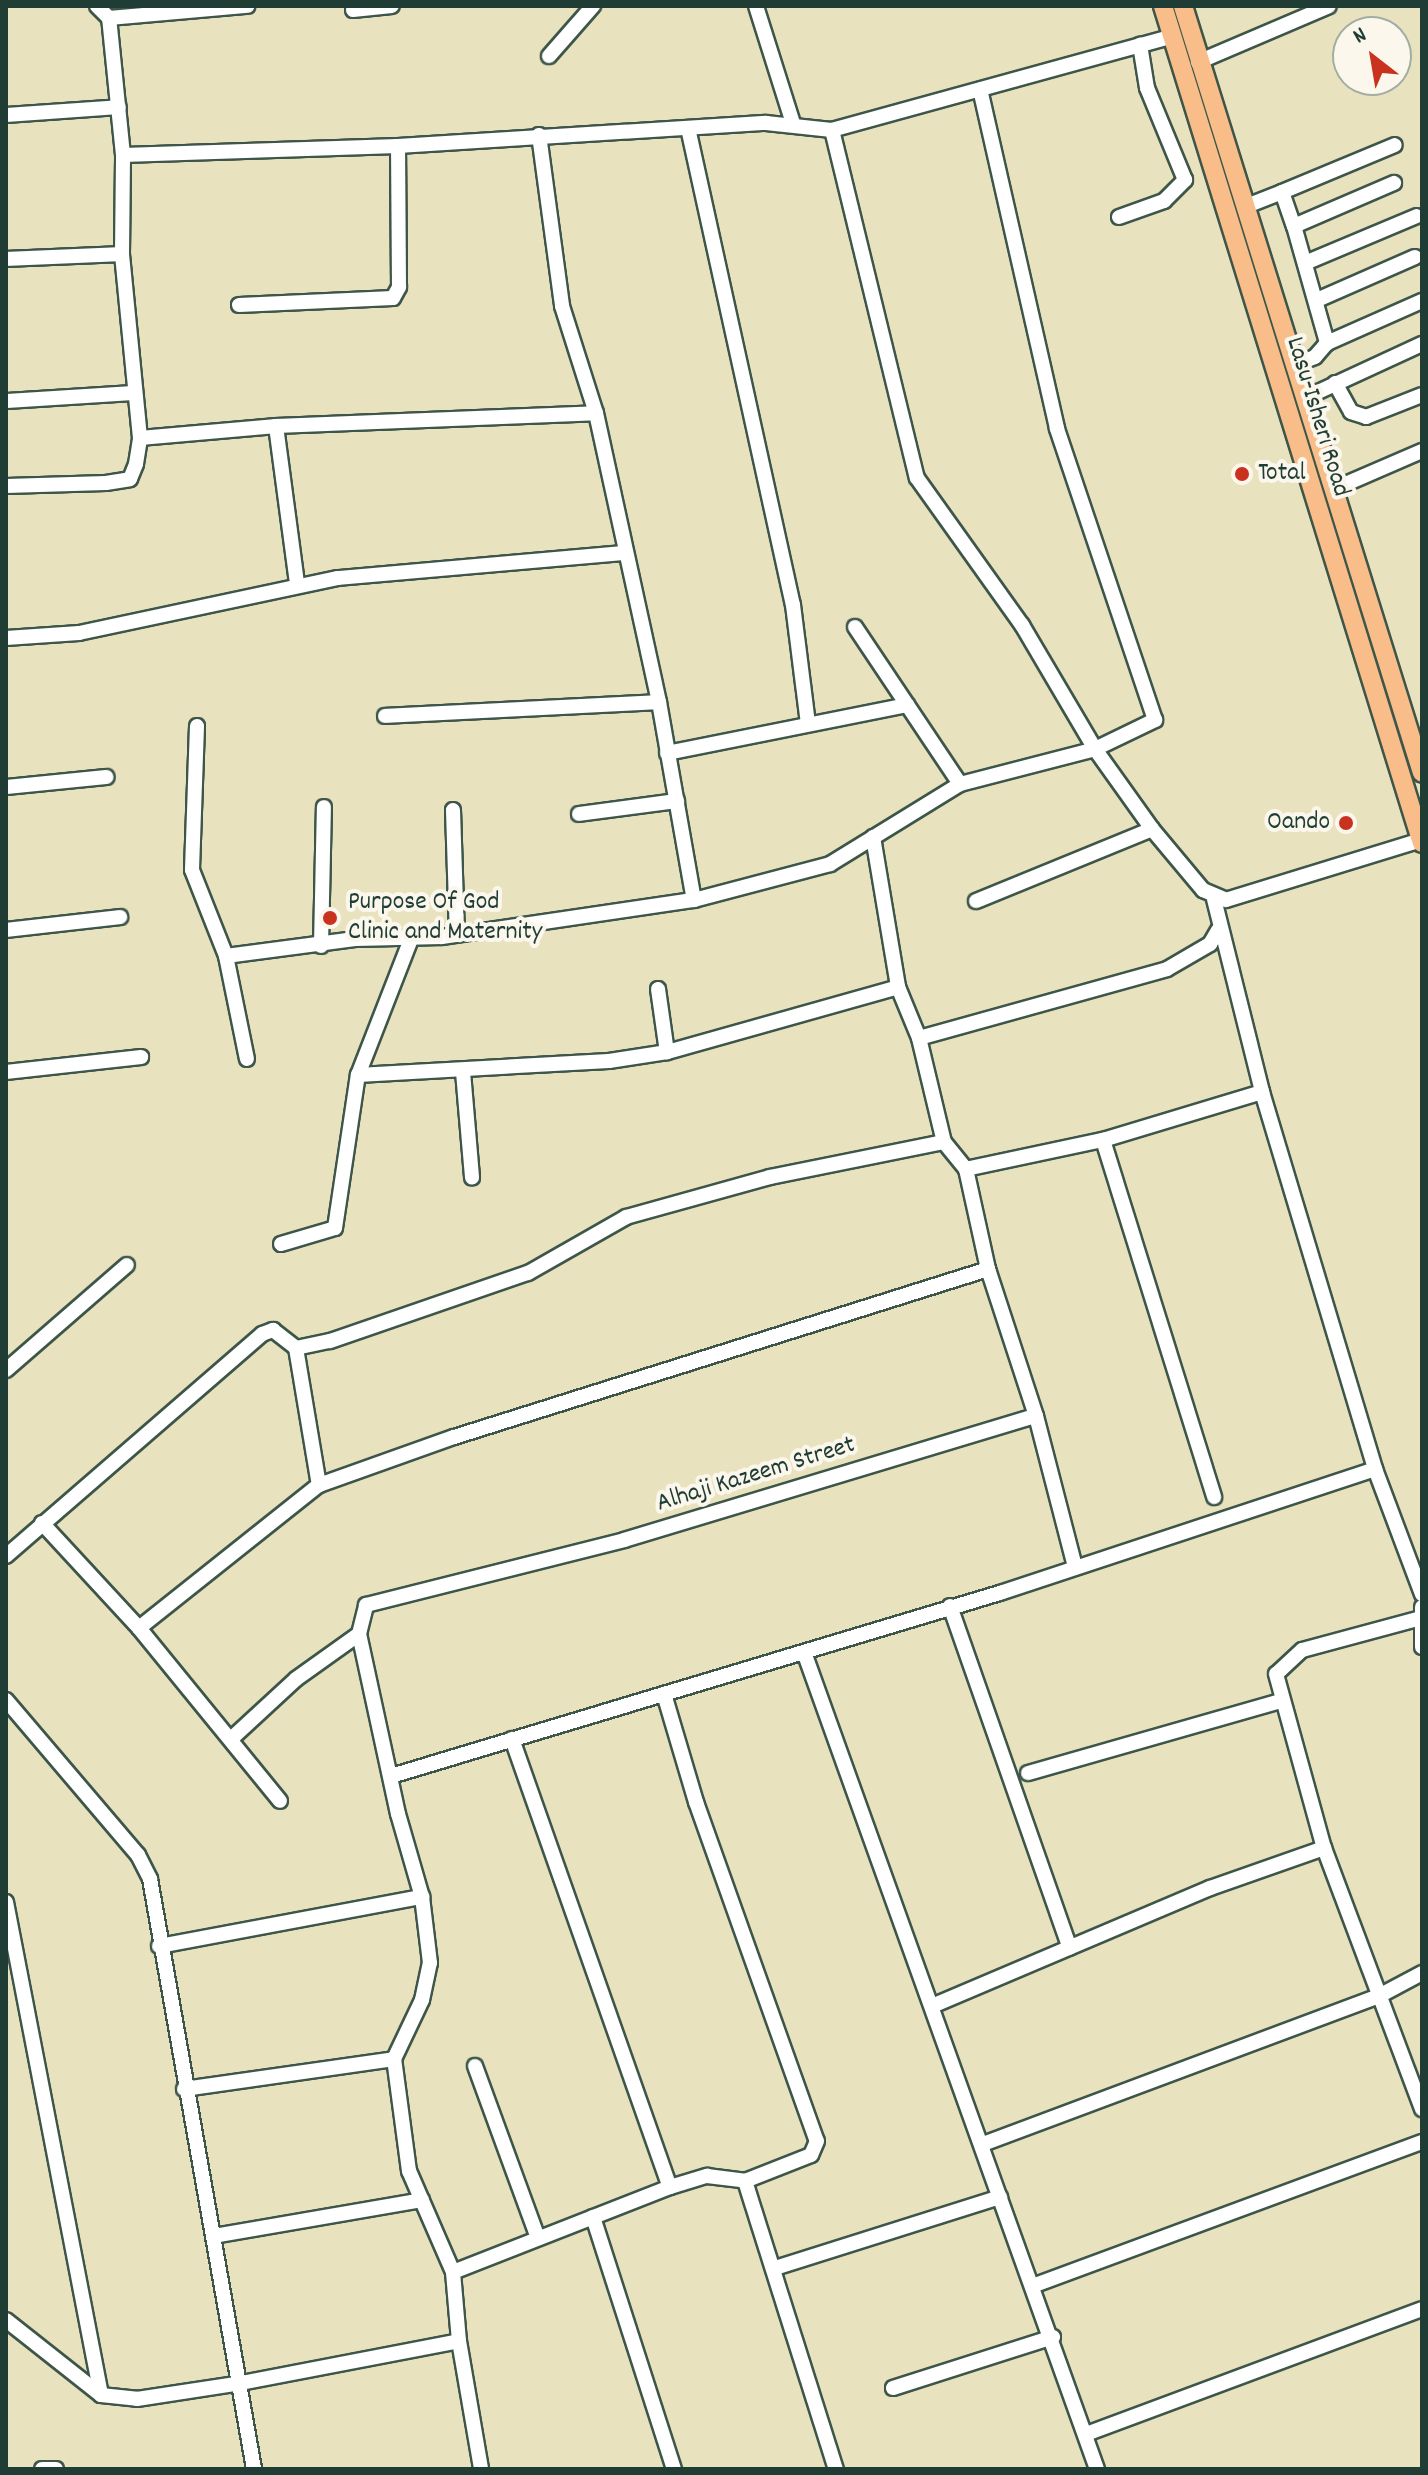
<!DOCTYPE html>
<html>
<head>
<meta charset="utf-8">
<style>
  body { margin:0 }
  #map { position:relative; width:1428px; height:2475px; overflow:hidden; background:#e9e2bf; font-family:Dekko,sans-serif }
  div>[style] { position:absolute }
  .roads { filter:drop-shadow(2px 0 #3d5649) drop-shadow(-2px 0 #3d5649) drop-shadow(0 2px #3d5649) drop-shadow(0 -2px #3d5649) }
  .minor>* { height:14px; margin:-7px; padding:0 7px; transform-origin:7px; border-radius:7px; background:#fff }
  .major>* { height:18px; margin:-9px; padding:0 9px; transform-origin:9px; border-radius:9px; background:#f8bd89 }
  .dots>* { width:22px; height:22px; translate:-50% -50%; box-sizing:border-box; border:4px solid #fbf7ec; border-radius:50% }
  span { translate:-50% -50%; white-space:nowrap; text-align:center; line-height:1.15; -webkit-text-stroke:8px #fbf7ec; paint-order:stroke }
  .street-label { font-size:26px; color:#1f3d34 }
  .poi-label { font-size:26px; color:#1f3d34 }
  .left { translate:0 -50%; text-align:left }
  .right { translate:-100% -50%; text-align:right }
  .frame { position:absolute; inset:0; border:8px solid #1f3d34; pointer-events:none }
  .north { position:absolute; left:1332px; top:16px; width:80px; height:80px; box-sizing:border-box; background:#fbf7ec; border:2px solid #a3ada2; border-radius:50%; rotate:329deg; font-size:22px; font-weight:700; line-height:32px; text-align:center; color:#1f3d34 }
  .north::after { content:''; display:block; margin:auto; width:28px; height:36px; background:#c8321e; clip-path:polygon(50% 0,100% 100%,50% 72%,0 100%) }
</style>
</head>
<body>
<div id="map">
  <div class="roads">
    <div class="minor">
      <i style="left:756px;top:6px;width:123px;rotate:72.5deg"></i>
      <i style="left:353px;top:10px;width:39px;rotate:-6deg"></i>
      <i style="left:109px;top:18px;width:139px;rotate:-5deg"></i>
      <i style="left:549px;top:56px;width:67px;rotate:-48.7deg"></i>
      <i style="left:1198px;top:62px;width:142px;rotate:-23.1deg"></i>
      <i style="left:6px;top:115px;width:113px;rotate:-4deg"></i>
      <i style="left:688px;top:128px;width:488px;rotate:77.6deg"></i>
      <i style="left:793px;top:605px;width:120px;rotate:82.8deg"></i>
      <i style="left:832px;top:130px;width:358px;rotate:76.3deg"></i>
      <i style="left:917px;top:478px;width:181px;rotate:54.5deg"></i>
      <i style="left:1022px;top:625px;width:144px;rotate:59.5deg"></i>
      <i style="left:1095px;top:749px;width:98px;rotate:54.5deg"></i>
      <i style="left:1152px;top:829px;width:80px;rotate:50.1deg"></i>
      <i style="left:1203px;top:890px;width:25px;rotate:23deg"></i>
      <i style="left:1226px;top:900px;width:204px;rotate:-17.1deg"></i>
      <i style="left:539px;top:135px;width:173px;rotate:82.3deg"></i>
      <i style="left:562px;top:306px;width:112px;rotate:72.4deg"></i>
      <i style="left:596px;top:413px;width:296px;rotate:77.7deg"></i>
      <i style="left:659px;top:702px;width:201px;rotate:80deg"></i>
      <i style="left:123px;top:155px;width:275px;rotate:-1.9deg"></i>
      <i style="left:398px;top:146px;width:369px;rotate:-3.6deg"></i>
      <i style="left:766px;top:123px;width:66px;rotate:6.1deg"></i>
      <i style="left:832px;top:130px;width:351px;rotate:-15.4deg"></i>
      <i style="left:1282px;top:192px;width:122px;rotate:-22.6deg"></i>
      <i style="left:1244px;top:207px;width:41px;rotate:-21.5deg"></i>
      <i style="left:1282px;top:192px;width:36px;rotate:71deg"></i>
      <i style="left:1294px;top:226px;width:122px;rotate:74.2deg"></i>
      <i style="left:1327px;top:343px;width:18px;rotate:131deg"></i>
      <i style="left:1315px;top:357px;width:22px;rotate:159deg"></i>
      <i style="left:1119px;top:217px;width:48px;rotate:-19.6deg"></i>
      <i style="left:1164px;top:201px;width:30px;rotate:-45deg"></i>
      <i style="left:1185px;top:180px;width:100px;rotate:-112.4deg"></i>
      <i style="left:1147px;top:88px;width:44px;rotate:-99.2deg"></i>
      <i style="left:1294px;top:226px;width:109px;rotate:-23.3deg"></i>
      <i style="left:6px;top:259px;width:116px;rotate:-2.5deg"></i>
      <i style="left:1305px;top:263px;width:121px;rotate:-22.8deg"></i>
      <i style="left:1317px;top:300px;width:107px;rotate:-23.7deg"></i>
      <i style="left:239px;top:305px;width:154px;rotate:-2.6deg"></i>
      <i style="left:393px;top:298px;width:13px;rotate:-61deg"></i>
      <i style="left:399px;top:287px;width:141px;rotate:-90.4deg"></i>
      <i style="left:1327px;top:343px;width:104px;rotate:-23.9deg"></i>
      <i style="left:1335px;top:383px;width:33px;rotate:61deg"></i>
      <i style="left:1351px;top:412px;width:16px;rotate:18deg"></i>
      <i style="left:1366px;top:417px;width:60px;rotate:-21.4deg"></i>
      <i style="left:1305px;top:398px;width:129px;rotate:-24.8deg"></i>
      <i style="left:6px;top:401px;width:128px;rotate:-3.6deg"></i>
      <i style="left:276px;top:426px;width:159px;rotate:82.4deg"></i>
      <i style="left:140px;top:438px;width:137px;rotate:-5deg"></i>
      <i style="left:276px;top:426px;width:320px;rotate:-2.3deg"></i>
      <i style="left:6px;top:486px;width:100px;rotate:-1.7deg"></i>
      <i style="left:106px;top:483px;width:24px;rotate:-9deg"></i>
      <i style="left:130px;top:479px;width:16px;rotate:-68deg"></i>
      <i style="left:136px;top:464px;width:26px;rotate:-81deg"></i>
      <i style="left:140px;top:438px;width:185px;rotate:-95.6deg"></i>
      <i style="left:122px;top:254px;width:99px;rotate:-89.4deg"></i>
      <i style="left:123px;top:155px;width:138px;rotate:-95.8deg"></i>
      <i style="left:109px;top:18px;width:17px;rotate:-135deg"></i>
      <i style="left:1334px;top:489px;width:96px;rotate:-23.4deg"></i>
      <i style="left:855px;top:627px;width:189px;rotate:56.2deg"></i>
      <i style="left:6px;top:638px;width:73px;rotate:-3.9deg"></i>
      <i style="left:79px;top:633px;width:265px;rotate:-12deg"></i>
      <i style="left:338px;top:578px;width:288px;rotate:-5deg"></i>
      <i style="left:385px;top:716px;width:274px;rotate:-2.9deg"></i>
      <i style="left:197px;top:726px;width:144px;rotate:92deg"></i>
      <i style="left:192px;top:870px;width:92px;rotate:68.4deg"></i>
      <i style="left:226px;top:956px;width:105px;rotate:78.5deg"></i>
      <i style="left:667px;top:753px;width:245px;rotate:-11.3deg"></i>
      <i style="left:6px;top:787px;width:101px;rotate:-5.7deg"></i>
      <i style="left:453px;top:810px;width:125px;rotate:88.2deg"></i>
      <i style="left:579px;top:814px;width:99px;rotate:-7.6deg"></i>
      <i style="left:873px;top:837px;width:152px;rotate:80.5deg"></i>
      <i style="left:898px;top:987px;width:55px;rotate:67.6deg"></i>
      <i style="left:919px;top:1038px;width:107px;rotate:76.5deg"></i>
      <i style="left:944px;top:1142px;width:35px;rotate:51deg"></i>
      <i style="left:966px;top:1169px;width:102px;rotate:77.6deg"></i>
      <i style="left:988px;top:1269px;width:155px;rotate:71.9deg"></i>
      <i style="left:1214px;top:899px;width:199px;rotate:76deg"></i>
      <i style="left:1262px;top:1092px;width:394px;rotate:73.3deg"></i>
      <i style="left:1375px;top:1469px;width:134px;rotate:69.4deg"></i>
      <i style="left:976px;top:901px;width:190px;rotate:-22.2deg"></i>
      <i style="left:6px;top:930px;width:115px;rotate:-6.5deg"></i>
      <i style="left:321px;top:946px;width:139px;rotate:-88.8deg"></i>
      <i style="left:226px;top:956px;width:130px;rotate:-7.5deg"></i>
      <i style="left:355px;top:939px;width:87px;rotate:-1.3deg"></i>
      <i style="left:442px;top:937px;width:255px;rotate:-8.4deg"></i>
      <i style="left:694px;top:900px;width:141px;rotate:-14.8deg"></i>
      <i style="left:830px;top:864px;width:153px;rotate:-31.6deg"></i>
      <i style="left:960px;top:784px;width:139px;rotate:-14.5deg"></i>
      <i style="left:1095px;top:749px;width:67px;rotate:-25.8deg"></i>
      <i style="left:1155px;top:720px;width:308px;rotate:-108.6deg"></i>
      <i style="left:1057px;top:428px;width:347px;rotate:-102.8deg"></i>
      <i style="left:658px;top:989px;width:64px;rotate:81.9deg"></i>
      <i style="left:919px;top:1038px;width:257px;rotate:-15.5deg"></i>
      <i style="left:1167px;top:969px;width:50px;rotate:-30.2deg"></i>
      <i style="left:1210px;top:944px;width:16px;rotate:-60deg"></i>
      <i style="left:6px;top:1072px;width:136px;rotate:-6.3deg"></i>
      <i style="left:463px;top:1072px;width:106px;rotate:85.1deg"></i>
      <i style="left:358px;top:1075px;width:251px;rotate:-3.2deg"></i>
      <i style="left:609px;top:1061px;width:59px;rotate:-8.8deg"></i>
      <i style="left:667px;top:1052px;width:240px;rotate:-15.7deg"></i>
      <i style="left:1103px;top:1140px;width:374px;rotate:72.7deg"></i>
      <i style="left:966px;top:1169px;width:140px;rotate:-12deg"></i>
      <i style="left:1103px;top:1140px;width:166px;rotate:-16.8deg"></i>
      <i style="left:281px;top:1244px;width:56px;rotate:-16.5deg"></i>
      <i style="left:335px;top:1228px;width:155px;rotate:-81.5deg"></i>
      <i style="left:358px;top:1075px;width:146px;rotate:-68.7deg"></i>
      <i style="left:296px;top:1348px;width:139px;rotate:80.5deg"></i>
      <i style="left:6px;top:1370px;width:160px;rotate:-41deg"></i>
      <i style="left:42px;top:1523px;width:143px;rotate:47.3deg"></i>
      <i style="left:139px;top:1628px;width:223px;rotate:50.8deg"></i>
      <i style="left:6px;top:1556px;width:339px;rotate:-40.9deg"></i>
      <i style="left:262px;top:1334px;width:12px;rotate:-20deg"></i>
      <i style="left:273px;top:1330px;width:29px;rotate:38deg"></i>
      <i style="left:296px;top:1348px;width:35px;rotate:-12deg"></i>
      <i style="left:330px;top:1341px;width:209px;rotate:-19deg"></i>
      <i style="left:528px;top:1273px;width:113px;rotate:-29.7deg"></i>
      <i style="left:626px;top:1217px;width:149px;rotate:-15.5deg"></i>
      <i style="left:770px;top:1177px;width:177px;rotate:-11.4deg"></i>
      <i style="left:950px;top:1606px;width:362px;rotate:70.7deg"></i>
      <i style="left:1422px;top:1607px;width:40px;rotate:90deg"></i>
      <i style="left:1421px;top:1618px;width:123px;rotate:164.9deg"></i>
      <i style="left:1302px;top:1650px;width:35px;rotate:137deg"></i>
      <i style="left:1276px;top:1674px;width:180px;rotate:74.6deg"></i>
      <i style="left:1324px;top:1848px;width:279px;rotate:69.4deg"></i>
      <i style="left:139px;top:1628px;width:230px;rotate:-38.5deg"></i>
      <i style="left:319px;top:1485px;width:143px;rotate:-19.6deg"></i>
      <i style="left:454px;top:1437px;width:560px;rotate:-17.46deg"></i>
      <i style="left:804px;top:1652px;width:868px;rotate:70.27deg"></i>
      <i style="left:664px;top:1694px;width:113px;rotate:73.5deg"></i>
      <i style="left:696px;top:1802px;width:360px;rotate:70.4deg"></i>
      <i style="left:817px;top:2141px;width:15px;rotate:113deg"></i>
      <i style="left:811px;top:2155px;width:71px;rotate:158.5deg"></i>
      <i style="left:745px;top:2181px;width:302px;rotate:72.5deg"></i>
      <i style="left:6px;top:1700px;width:204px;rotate:49.6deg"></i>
      <i style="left:138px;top:1855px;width:27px;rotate:63deg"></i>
      <i style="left:150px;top:1879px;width:599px;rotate:80deg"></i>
      <i style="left:231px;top:1739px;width:88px;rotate:-42.7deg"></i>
      <i style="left:296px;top:1679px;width:77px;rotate:-35.5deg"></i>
      <i style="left:512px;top:1739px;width:475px;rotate:70.6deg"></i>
      <i style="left:1028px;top:1773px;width:262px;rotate:-15.9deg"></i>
      <i style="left:391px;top:1776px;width:636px;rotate:-16.73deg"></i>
      <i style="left:1000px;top:1593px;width:395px;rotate:-18.3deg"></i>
      <i style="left:6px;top:1902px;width:502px;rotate:79.09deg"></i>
      <i style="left:159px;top:1946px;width:268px;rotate:-10.6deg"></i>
      <i style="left:932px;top:2006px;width:302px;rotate:-23deg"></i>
      <i style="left:1210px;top:1888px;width:121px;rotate:-19.3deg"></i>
      <i style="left:475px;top:2066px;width:180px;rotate:69.9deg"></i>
      <i style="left:184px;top:2089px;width:212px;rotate:-8.1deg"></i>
      <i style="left:983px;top:2144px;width:423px;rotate:-20.5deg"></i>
      <i style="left:1379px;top:1996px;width:49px;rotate:-28.1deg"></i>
      <i style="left:593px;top:2217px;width:265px;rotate:72.2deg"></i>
      <i style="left:214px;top:2236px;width:211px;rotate:-9.8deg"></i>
      <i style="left:775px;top:2268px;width:236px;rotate:-17.5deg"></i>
      <i style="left:453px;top:2272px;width:110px;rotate:-113.5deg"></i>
      <i style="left:409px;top:2171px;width:113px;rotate:-97.6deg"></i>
      <i style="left:394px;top:2059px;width:65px;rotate:-64.6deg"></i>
      <i style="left:422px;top:2000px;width:38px;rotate:-78deg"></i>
      <i style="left:430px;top:1963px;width:66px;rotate:-96.9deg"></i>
      <i style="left:422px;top:1897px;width:86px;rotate:-106.1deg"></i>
      <i style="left:398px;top:1814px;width:184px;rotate:-102.2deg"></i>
      <i style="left:359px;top:1634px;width:30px;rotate:-76deg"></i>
      <i style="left:366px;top:1605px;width:266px;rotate:-14.1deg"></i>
      <i style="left:624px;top:1540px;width:430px;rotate:-16.8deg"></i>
      <i style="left:1036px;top:1416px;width:156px;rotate:75.5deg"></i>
      <i style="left:1035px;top:2285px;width:413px;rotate:-20.3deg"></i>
      <i style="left:6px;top:2320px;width:121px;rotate:38.3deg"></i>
      <i style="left:101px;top:2395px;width:36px;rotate:6deg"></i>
      <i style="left:137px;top:2399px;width:105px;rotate:-8.7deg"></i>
      <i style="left:241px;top:2383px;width:222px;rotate:-10.9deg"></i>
      <i style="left:459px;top:2341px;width:69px;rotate:-95deg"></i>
      <i style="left:453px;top:2272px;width:233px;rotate:-21.4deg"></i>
      <i style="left:670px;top:2187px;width:39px;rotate:-17deg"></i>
      <i style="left:707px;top:2176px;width:38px;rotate:7deg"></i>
      <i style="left:459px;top:2341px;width:130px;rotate:80.2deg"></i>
      <i style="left:893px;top:2388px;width:168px;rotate:-17.7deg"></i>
      <i style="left:1086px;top:2434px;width:358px;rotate:-20.4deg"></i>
      <i style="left:42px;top:2469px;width:14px"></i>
    </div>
    <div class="major">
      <i style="left:1163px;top:6px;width:876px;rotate:72.81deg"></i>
      <i style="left:1183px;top:6px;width:803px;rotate:72.69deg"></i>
    </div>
  </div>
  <div class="dots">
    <i style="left:1242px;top:474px;background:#c8321e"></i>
    <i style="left:1346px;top:823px;background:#c8321e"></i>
    <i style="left:330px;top:918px;background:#c8321e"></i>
  </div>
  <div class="street-label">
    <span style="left:1317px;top:417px;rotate:73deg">Lasu-Isheri Road</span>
    <span style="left:756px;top:1475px;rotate:-17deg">Alhaji Kazeem Street</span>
  </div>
  <div class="poi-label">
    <span class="left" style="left:1258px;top:474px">Total</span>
    <span class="right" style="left:1330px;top:823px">Oando</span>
    <span class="left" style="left:348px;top:918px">Purpose Of God<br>Clinic and Maternity</span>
  </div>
  <div class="frame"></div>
  <div class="north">N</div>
</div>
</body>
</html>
